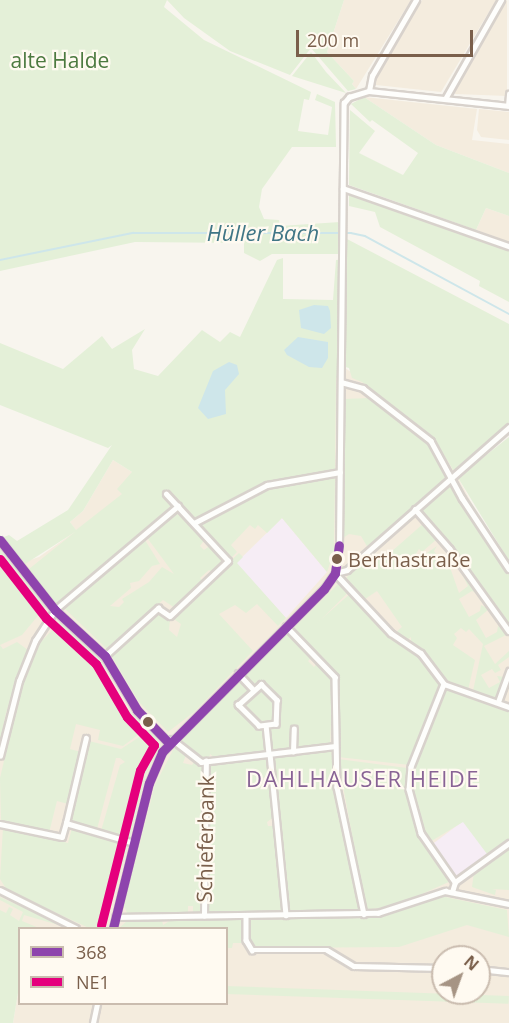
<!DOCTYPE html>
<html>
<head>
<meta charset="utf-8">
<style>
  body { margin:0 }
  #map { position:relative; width:509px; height:1023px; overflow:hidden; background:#f8f5ee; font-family:"Open Sans",sans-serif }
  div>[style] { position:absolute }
  .residential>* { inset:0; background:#f4ecde }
  .education>* { inset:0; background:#f6edf5; transform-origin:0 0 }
  .green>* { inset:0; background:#e4f0d8; transform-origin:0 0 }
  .water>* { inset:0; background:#cee6ea }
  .stream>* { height:1.5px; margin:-0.75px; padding:0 0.75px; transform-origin:0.75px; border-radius:0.75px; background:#cee6ea }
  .roads { filter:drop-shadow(2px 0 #d8d2cc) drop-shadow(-2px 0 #d8d2cc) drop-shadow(0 2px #d8d2cc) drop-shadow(0 -2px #d8d2cc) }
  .street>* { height:4.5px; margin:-2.25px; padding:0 2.25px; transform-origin:2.25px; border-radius:2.25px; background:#fefefc }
  .bus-1>* { height:9px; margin:-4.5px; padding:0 4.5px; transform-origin:4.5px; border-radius:4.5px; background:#8e44ad }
  .bus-2>* { height:9px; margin:-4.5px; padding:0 4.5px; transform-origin:4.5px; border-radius:4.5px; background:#e5007d }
  .dots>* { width:16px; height:16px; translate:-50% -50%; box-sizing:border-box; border:3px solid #fffaf1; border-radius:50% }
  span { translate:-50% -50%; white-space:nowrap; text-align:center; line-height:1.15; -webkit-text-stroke:4.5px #fffaf1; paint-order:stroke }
  .bus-label { font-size:20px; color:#7a5f4b }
  .left { translate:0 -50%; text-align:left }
  .park-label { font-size:21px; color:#4c7a40 }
  .street-label { font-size:21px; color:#7a5f4b }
  .water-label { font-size:22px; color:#407686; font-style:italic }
  .neighbourhood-label { font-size:22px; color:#886395; letter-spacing:1.5px }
  .legend { position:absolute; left:18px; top:927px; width:210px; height:78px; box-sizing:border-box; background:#fffaf1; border:2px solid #cabcaf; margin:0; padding:8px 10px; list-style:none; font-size:18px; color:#7a5f4b }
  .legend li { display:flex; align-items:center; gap:12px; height:30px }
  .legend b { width:30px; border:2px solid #cabcaf }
  .north { position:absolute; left:431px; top:945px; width:60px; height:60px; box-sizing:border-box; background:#fffaf1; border:2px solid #cabcaf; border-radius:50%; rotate:41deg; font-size:16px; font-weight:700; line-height:24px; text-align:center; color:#7a5f4b }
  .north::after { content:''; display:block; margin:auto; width:21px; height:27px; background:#a69484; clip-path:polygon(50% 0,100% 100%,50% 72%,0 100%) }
  .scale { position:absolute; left:296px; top:30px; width:177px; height:27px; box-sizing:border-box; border:3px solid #7a5f4b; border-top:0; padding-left:8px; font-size:18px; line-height:21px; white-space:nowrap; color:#7a5f4b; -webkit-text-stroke:4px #fffaf1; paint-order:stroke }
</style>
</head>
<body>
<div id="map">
  <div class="residential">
    <i style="clip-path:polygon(344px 0,411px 0,356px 89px,352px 84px,354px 81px,327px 52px)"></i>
    <i style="clip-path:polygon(422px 0,496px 0,441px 92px,376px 85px,374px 82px)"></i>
    <i style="clip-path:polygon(507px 0,507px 96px,455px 94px,453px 90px)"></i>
    <i style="clip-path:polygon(364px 97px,477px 109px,472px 140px,509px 144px,509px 173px,436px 145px)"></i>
    <i style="clip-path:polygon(479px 109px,509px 112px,509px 140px,481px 137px,477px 130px)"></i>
    <i style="clip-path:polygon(486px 208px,509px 216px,509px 242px,476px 230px)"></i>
    <i style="clip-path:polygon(evenodd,342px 366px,429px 424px,477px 513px,509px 561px,509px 1023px,13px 1023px,19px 987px,20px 1004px,226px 1004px,226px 928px,20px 928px,0 932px,0 582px,15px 565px,39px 557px,76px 531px,70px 522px,83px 511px,113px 460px,132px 472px,215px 471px,256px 447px,275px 446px,342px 366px,443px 957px,479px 957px,479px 993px,443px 993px,443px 957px)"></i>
  </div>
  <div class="education">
    <i style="clip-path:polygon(282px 518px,327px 572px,286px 618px,236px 563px)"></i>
    <i style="left:463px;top:821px;width:44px;height:41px;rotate:53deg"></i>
  </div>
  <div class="green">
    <i style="clip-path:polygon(0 0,167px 0,164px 7px,204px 40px,311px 92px,309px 100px,304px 99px,298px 131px,328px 135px,332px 107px,315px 100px,317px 94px,335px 102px,336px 147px,292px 147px,262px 189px,259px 207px,264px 219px,279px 220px,280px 226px,340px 222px,340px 254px,272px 254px,260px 261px,244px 253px,244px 243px,135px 242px,0 271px)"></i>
    <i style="clip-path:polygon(167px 0,344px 0,327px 52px,354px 81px,352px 84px,356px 89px,348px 91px,311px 48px,290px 75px,230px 51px,184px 18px)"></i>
    <i style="clip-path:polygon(311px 52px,326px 72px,346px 93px,292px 76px)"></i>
    <i style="clip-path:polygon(364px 97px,436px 145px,509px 173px,509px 216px,486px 208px,476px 230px,349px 185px,350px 110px,375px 131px,359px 153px,403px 175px,418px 153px,372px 120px,370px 122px,351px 104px)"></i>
    <i style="clip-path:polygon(349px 193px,509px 250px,509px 302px,479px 286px,480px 281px,380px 227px,375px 212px,349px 206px)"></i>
    <i style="clip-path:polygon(evenodd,347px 239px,509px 324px,509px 423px,460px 467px,475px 455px,480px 460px,509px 437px,509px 561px,433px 437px,362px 382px,352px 378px,349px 368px,342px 366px,341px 378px,336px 378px,335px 470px,263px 485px,194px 519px,177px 501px,57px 605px,29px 569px,75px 532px,25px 564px,4px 537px,9px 535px,17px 541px,68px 510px,112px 445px,108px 448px,0 405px,0 343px,63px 369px,102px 336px,112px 349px,145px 329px,132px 350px,134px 369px,158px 376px,202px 330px,220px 342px,230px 332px,240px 337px,277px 260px,283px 258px,283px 299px,333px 300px,336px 260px,347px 259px,347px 239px,113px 460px,132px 472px,117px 489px,122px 494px,76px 530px,70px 522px,83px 511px,113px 460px)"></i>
    <i style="clip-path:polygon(370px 398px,426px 441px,447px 476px,368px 548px,361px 536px,349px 534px,343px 538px,344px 399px)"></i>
    <i style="clip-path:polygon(321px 476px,335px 477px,334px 552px,327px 572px,282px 518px,267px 533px,258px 525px,255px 529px,250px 525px,231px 545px,237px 552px,230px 559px,198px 524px,262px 490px)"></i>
    <i style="clip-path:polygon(449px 482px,509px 575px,509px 626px,420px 510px)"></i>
    <i style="clip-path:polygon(175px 512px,205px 539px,200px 546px,204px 550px,211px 545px,223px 563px,213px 573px,209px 570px,200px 578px,203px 581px,175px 608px,163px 600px,108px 650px,63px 607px,143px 537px,160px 564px,152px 566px,139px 581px,130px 583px,131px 588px,110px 606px,119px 607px,124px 602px,122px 599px,149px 582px,162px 567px,174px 574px,148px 539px,148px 533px)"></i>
    <i style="clip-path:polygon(424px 523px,438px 538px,422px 552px,419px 549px,408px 566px,437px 546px,434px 551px,439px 558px,446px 556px,459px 593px,468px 586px,454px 558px,476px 593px,472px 591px,459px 599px,469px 617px,480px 611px,481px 605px,489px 609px,476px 620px,486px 638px,497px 632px,498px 626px,508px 634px,484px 646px,495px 664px,509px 651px,509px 657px,498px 665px,501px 670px,495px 673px,492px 669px,481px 675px,489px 688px,500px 682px,497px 676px,504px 677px,496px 698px,473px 691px,483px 644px,469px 629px,466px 632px,461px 628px,454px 634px,457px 638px,453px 645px,475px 660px,468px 690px,447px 682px,411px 642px,411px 637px,407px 640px,395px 633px,402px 627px,377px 591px,365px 599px,346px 578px,372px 552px,383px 559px)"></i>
    <i style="clip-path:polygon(0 549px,46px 606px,22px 635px,0 645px,3px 649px,17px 642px,28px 650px,6px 713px,0 742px)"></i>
    <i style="clip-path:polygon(239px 553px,243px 557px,237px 563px,286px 618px,278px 626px,257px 604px,246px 613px,235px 605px,219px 614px,253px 651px,194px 712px,168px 732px,139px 702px,111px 655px,157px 610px,170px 619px,169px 630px,177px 637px,181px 624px,171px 617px)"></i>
    <i style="left:341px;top:581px;width:13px;height:69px;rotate:45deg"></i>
    <i style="clip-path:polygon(352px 592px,391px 636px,418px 652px,441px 683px,410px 765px,338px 757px,339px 678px,301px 637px)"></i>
    <i style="clip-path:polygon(60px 622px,100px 658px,120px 700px,146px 729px,123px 746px,98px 740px,100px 730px,76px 724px,70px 749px,81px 752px,68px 804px,57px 801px,49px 833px,1px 821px,0 778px,24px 675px,36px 647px)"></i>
    <i style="clip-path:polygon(289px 630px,313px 656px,308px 661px,314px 667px,318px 662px,333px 677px,330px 745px,296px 750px,297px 729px,292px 729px,291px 750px,215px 758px,210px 754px,209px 759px,201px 759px,178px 742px)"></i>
    <i style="clip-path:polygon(446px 688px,509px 710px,509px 846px,490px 858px,463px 822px,428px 843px,411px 789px,413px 768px)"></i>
    <i style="clip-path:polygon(150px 730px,161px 745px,146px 775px,130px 839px,101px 831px,120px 765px,125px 762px,120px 758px,116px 758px,97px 829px,69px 822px,89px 741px,121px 749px)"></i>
    <i style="clip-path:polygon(174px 748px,186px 755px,183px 763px,192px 765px,195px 761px,204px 768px,202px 912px,193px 912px,193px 906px,188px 906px,188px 912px,127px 913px,124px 905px,155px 785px)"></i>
    <i style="clip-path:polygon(331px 750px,360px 910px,287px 911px,272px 757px)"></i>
    <i style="clip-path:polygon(267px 756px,269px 776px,263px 778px,264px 787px,271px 786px,274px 817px,267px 822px,268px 826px,274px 826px,283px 911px,206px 912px,210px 764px)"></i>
    <i style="clip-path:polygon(338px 759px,407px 768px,406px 783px,415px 824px,427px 850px,451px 881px,397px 905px,366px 910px)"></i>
    <i style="clip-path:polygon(3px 827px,68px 843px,72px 828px,129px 843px,105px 926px,89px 928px,7px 890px,0 879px)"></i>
    <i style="clip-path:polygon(509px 847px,509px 890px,492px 889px,496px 890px,495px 895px,509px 900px,472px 887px,474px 872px)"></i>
    <i style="clip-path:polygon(441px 896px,507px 910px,509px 937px,467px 925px,399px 947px,266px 948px,256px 947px,249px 938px,250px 919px,373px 918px)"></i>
    <i style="clip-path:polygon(0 897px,69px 928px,24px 915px,22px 921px,39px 928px,20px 928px,19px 987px,13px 1023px,0 1023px,0 910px,6px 913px,9px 907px,13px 909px,10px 915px,19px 921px,23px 912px,0 900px)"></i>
    <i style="clip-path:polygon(242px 919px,242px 943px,233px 943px,232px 948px,227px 948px,226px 928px,119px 928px,127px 921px,162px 920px,163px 925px,171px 920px)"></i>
    <i style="left:226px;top:986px;width:283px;height:8px;rotate:2deg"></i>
  </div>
  <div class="water">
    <i style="clip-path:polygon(314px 305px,328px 306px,330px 311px,331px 328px,324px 334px,301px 328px,299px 310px)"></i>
    <i style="clip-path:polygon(298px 337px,328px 342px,328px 358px,322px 368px,309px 367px,287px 355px,284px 350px)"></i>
    <i style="clip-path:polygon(229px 362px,237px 365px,239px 374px,225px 390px,226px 414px,208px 419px,198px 408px,213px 371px)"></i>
  </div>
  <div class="stream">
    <i style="left:0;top:260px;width:136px;rotate:-11.5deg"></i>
    <i style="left:133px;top:233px;width:218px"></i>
    <i style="left:351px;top:233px;width:14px;rotate:12deg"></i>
    <i style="left:365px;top:236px;width:164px;rotate:28.4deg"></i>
  </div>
  <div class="roads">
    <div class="street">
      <i style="left:369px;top:91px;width:15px;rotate:-79deg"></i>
      <i style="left:372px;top:76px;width:88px;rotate:-59.9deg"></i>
      <i style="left:445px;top:99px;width:114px;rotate:-60.5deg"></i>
      <i style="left:508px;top:106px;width:12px;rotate:-85deg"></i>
      <i style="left:343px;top:188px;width:176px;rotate:19.3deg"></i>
      <i style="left:341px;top:382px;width:23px;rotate:15deg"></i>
      <i style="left:363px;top:388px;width:86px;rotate:37.9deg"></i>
      <i style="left:431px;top:441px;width:65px;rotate:61.5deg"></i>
      <i style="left:462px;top:498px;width:85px;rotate:56.5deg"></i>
      <i style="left:415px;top:509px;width:53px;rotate:48.8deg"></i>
      <i style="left:450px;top:549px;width:101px;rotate:54.3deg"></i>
      <i style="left:194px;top:523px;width:82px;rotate:-27.5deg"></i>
      <i style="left:267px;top:485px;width:74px;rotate:-10.1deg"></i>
      <i style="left:0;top:540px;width:89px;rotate:51.8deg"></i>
      <i style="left:55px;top:610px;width:68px;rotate:42.6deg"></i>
      <i style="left:105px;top:656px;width:63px;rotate:59.3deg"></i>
      <i style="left:137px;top:710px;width:46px;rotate:45.9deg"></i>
      <i style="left:335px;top:573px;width:12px;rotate:-14deg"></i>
      <i style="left:347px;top:570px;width:216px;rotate:-41.4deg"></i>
      <i style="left:335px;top:573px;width:82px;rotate:47deg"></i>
      <i style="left:391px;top:633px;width:36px;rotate:34deg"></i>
      <i style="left:421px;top:653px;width:39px;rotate:53deg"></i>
      <i style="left:444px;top:684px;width:69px;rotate:19.5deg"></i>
      <i style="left:286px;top:626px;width:71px;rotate:46.1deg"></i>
      <i style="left:335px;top:677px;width:110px;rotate:89deg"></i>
      <i style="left:337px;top:787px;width:130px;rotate:78deg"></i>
      <i style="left:105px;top:656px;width:72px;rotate:-42.2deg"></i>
      <i style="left:158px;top:608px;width:14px;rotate:34deg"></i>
      <i style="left:170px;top:616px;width:80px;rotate:-43.5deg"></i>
      <i style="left:228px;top:561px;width:91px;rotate:-132.8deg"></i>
      <i style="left:238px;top:673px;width:22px;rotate:47deg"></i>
      <i style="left:261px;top:684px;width:23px;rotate:45deg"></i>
      <i style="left:277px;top:700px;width:24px;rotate:92deg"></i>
      <i style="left:276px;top:724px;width:17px;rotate:173deg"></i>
      <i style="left:259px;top:726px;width:30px;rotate:-135deg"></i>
      <i style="left:238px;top:705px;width:31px;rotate:-42deg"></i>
      <i style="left:444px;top:684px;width:89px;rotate:111.7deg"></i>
      <i style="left:411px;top:767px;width:22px;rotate:95deg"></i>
      <i style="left:409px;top:789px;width:46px;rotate:74.7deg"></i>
      <i style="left:421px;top:833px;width:60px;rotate:55.2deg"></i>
      <i style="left:498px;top:702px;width:33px;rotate:-70deg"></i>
      <i style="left:266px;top:725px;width:29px;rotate:84deg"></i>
      <i style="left:172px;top:739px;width:37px;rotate:38deg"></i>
      <i style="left:201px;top:762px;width:135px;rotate:-6.8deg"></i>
      <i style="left:293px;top:752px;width:23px;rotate:-88deg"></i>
      <i style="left:270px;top:754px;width:162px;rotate:84.3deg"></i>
      <i style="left:0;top:756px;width:77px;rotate:-75.8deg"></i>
      <i style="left:19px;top:681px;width:43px;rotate:-68.2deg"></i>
      <i style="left:35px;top:641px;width:37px;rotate:-57deg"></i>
      <i style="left:55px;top:610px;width:161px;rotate:-40.2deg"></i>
      <i style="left:66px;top:823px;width:87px;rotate:-76.8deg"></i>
      <i style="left:0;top:824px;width:63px;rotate:11.8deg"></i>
      <i style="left:62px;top:837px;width:15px;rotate:-74deg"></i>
      <i style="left:66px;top:823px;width:71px;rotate:16.4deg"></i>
      <i style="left:0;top:890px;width:85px;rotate:26.6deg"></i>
      <i style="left:452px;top:892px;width:10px;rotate:-73deg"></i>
      <i style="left:455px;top:882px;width:67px;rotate:-35.8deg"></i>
      <i style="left:246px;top:915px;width:25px;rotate:90deg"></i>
      <i style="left:246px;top:940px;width:12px;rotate:59deg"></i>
      <i style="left:252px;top:950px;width:75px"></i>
      <i style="left:327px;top:950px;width:31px;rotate:31deg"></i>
      <i style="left:354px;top:966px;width:89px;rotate:1.3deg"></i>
      <i style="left:204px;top:916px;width:155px;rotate:-89.3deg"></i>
      <i style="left:115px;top:917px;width:263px;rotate:-0.9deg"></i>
      <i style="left:378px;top:913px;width:71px;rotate:-18.2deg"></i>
      <i style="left:445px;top:891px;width:65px;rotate:11.5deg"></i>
      <i style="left:113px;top:928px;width:149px;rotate:-76.1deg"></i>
      <i style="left:149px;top:783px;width:34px;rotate:-67deg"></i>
      <i style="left:162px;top:752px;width:230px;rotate:-45.2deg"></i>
      <i style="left:324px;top:589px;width:19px;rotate:-55deg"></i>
      <i style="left:335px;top:573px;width:28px;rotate:-82deg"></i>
      <i style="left:339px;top:545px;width:442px;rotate:-89.4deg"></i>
      <i style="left:344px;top:103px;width:8px;rotate:-50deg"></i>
      <i style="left:349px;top:97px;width:21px;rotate:-17deg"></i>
      <i style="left:369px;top:91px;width:141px;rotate:6.1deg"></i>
      <i style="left:479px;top:969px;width:30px;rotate:6deg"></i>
      <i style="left:93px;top:1023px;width:19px;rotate:-78deg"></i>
    </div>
  </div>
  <div class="bus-1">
    <i style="left:0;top:540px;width:89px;rotate:51.8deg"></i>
    <i style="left:55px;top:610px;width:68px;rotate:42.6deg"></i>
    <i style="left:105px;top:656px;width:63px;rotate:59.3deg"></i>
    <i style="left:137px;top:710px;width:46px;rotate:45.9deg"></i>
    <i style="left:113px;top:928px;width:149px;rotate:-76.1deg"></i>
    <i style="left:149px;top:783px;width:34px;rotate:-67deg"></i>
    <i style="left:162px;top:752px;width:230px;rotate:-45.2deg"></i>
    <i style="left:324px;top:589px;width:19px;rotate:-55deg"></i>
    <i style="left:335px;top:573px;width:28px;rotate:-82deg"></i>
  </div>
  <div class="bus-2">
    <i style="left:0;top:559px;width:75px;rotate:52.1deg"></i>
    <i style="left:46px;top:618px;width:68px;rotate:42.6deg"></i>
    <i style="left:96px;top:664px;width:61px;rotate:59.7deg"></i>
    <i style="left:127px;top:717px;width:39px;rotate:46deg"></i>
    <i style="left:154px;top:745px;width:29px;rotate:119deg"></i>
    <i style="left:140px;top:770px;width:160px;rotate:104.1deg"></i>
  </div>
  <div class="dots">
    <i style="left:337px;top:559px;background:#7a5f4b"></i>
    <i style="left:148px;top:722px;background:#7a5f4b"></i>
  </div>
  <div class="bus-label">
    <span class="left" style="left:348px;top:559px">Berthastraße</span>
  </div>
  <div class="park-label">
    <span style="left:60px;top:60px">alte Halde</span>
  </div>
  <div class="street-label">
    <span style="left:205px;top:839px;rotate:-89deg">Schieferbank</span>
  </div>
  <div class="water-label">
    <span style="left:263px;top:233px">Hüller Bach</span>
  </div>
  <div class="neighbourhood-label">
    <span style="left:363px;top:779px">DAHLHAUSER HEIDE</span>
  </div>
  <ul class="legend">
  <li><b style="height:8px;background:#8e44ad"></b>368</li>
  <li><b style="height:8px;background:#e5007d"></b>NE1</li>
  </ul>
  <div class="north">N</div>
  <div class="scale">200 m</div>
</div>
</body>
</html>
